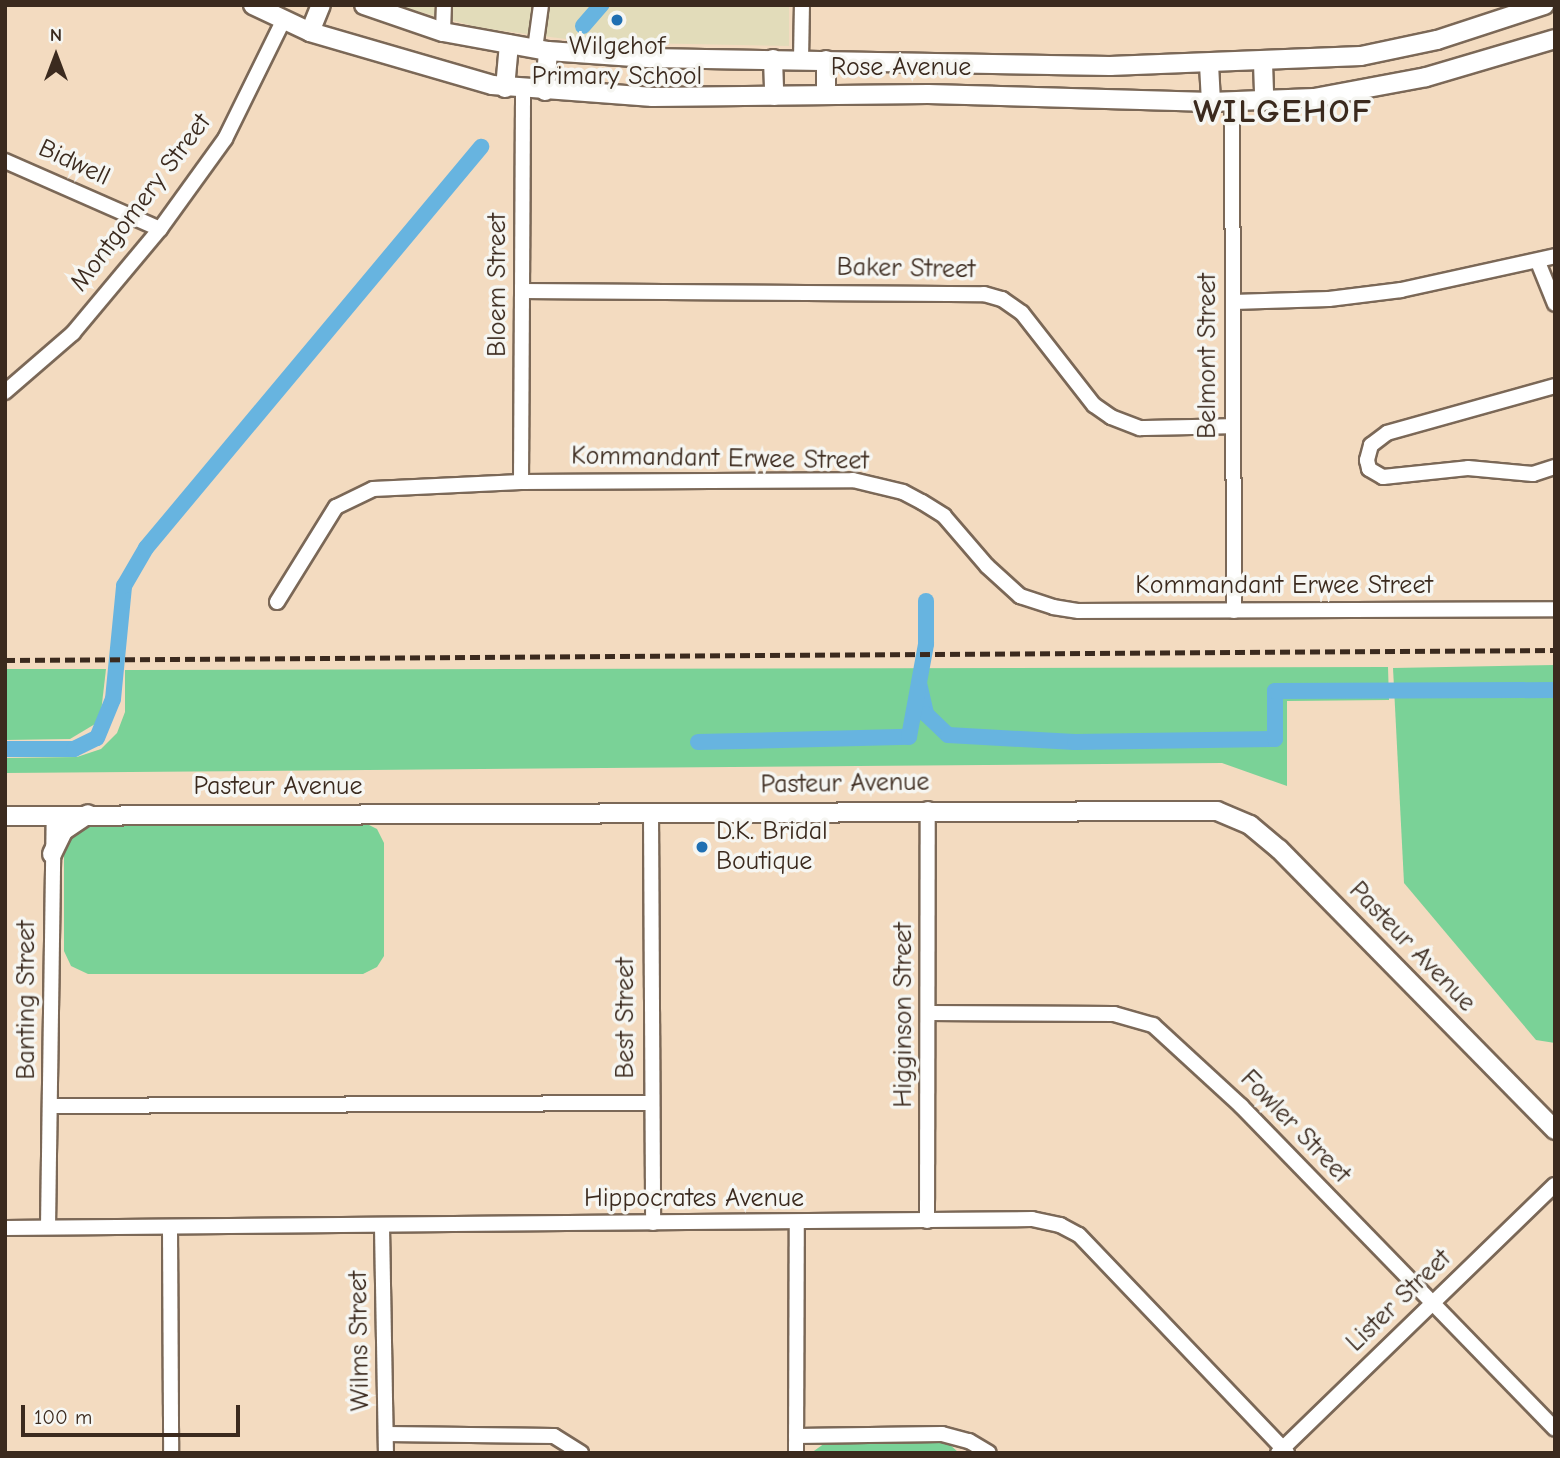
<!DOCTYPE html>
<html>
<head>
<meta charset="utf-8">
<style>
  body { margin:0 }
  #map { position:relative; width:1560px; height:1458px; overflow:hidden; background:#f3dbc0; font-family:"Comic Neue",sans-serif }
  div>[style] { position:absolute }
  .built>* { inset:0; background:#e2dcba }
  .green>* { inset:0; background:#7ad297 }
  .canal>* { height:16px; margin:-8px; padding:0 8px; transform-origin:8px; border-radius:8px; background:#67b4e0 }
  .roads { filter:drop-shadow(2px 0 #7b6857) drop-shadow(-2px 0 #7b6857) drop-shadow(0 2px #7b6857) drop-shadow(0 -2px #7b6857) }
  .minor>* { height:14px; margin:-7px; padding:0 7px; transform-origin:7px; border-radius:7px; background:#fff }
  .tertiary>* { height:18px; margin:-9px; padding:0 9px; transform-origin:9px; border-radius:9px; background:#fff }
  .rail>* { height:4.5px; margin-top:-2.25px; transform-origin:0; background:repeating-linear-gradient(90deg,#3b2a1e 0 10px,transparent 0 15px) }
  .dots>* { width:19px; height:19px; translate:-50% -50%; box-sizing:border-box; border:4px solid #f6f6f2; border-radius:50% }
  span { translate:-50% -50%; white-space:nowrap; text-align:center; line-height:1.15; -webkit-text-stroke:7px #f6f6f2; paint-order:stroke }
  .poi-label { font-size:26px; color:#3b2a1e }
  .left { translate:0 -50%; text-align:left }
  .street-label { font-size:26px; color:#3b2a1e }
  .district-label { font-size:33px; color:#3b2a1e; font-weight:700; letter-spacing:2px }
  .frame { position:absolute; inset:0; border:7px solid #3b2a1e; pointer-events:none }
  .north { position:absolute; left:21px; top:21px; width:70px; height:70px; -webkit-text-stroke:5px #f6f6f2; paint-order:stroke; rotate:0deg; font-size:19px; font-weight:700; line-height:28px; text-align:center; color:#3b2a1e }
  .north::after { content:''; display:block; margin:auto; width:24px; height:32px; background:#3b2a1e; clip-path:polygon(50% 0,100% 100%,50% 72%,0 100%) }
  .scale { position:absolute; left:21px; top:1405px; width:219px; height:32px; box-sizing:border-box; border:4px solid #3b2a1e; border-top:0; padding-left:9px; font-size:21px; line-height:24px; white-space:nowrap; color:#3b2a1e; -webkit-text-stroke:5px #f6f6f2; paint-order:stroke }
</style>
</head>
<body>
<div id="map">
  <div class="built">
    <i style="clip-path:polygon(393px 5px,789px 5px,789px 46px,589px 42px,481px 28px)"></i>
  </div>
  <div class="green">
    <i style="clip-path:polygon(1555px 665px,1555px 1043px,1536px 1040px,1404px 883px,1393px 668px)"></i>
    <i style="clip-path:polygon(1388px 667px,1389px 700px,1287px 701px,1287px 786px,1222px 763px,5px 773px,5px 758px,77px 757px,101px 749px,117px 733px,125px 712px,125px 670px)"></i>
    <i style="clip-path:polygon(5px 669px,106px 669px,100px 721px,70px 739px,5px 740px)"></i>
    <i style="clip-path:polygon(361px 821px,377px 829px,384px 843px,384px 956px,377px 967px,363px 974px,88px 974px,71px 966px,64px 951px,64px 853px,71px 837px,93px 825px)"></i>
    <i style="clip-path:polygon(828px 1441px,948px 1443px,959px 1453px,811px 1453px)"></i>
  </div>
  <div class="canal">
    <i style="left:583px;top:26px;width:28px;rotate:-49deg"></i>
    <i style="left:919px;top:683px;width:32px;rotate:77deg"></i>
    <i style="left:926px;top:714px;width:30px;rotate:44deg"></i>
    <i style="left:948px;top:735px;width:127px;rotate:3.2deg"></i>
    <i style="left:1075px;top:742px;width:200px;rotate:-0.9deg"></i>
    <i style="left:1275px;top:739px;width:48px;rotate:-90deg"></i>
    <i style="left:1275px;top:691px;width:280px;rotate:-0.2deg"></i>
    <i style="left:698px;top:742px;width:211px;rotate:-1.4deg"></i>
    <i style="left:909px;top:737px;width:95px;rotate:-79.6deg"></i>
    <i style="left:926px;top:644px;width:43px;rotate:-90deg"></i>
    <i style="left:5px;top:749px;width:69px"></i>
    <i style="left:74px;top:749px;width:25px;rotate:-26deg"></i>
    <i style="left:97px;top:738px;width:42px;rotate:-67.7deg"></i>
    <i style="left:113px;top:699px;width:114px;rotate:-84.4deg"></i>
    <i style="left:124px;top:586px;width:44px;rotate:-59.9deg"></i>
    <i style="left:146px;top:548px;width:523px;rotate:-50.12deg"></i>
  </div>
  <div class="roads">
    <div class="minor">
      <i style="left:443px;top:32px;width:27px;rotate:-88deg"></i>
      <i style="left:535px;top:49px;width:44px;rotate:-82.2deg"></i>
      <i style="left:801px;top:60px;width:55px;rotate:-89deg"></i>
      <i style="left:1232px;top:102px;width:509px;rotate:89.77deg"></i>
      <i style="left:5px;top:161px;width:169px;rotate:23.7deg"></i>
      <i style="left:1538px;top:262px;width:45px;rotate:68deg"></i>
      <i style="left:522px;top:291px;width:462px;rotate:0.4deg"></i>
      <i style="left:984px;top:294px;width:19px;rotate:16deg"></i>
      <i style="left:1002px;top:299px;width:24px;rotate:35deg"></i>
      <i style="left:1022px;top:313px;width:117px;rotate:52deg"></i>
      <i style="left:1094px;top:405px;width:21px;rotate:35deg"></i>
      <i style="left:1111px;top:417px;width:31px;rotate:21deg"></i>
      <i style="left:1140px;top:428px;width:93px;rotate:-1.2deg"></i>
      <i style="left:1233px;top:302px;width:96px;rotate:-1.8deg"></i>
      <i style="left:1329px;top:299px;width:73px;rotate:-7.1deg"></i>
      <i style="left:1401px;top:290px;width:158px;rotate:-12.4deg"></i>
      <i style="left:1555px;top:386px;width:174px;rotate:164.4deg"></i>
      <i style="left:1387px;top:433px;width:20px;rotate:143deg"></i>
      <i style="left:1371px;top:445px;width:16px;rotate:105deg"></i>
      <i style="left:1367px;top:460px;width:9px;rotate:77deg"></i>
      <i style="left:1369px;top:469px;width:16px;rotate:30deg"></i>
      <i style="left:1383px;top:477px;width:85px;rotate:-6deg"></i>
      <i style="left:1468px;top:468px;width:65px;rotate:5.3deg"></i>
      <i style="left:1533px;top:474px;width:23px;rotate:-18deg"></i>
      <i style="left:5px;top:392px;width:90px;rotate:-40.9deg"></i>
      <i style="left:73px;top:333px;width:136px;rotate:-50.1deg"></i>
      <i style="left:160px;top:229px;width:111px;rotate:-54.2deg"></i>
      <i style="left:225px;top:139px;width:134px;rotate:-63.8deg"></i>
      <i style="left:521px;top:482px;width:393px;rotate:-89.7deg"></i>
      <i style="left:277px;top:602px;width:112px;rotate:-58.2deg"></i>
      <i style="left:336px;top:507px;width:41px;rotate:-25.9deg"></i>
      <i style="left:373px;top:489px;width:148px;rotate:-2.7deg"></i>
      <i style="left:521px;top:482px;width:332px;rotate:-0.3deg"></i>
      <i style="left:853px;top:480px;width:51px;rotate:13.5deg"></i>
      <i style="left:903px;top:492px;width:21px;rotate:28deg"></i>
      <i style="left:922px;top:502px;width:26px;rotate:32deg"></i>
      <i style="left:944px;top:516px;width:66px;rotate:49.3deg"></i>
      <i style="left:987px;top:566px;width:45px;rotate:42.3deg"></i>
      <i style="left:1020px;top:596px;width:35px;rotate:18deg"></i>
      <i style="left:1053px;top:607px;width:26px;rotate:9deg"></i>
      <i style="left:1079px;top:611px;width:476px;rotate:-0.2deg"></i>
      <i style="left:651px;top:813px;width:410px;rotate:89.7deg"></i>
      <i style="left:929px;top:1013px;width:185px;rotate:0.3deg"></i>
      <i style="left:1114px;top:1014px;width:41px;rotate:15.8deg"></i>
      <i style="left:1153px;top:1025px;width:120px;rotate:42.6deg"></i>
      <i style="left:1241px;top:1106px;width:450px;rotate:45.8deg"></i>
      <i style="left:51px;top:1106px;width:600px;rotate:-0.29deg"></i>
      <i style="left:927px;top:1221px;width:412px;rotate:-89.9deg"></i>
      <i style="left:48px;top:1227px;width:413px;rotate:-89.2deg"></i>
      <i style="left:382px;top:1227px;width:226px;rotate:89deg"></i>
      <i style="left:5px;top:1228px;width:1027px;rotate:-0.5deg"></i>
      <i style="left:1032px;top:1219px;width:29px;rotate:12deg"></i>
      <i style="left:1060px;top:1225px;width:21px;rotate:28deg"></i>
      <i style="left:1079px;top:1235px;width:301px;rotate:46.3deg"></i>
      <i style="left:170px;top:1229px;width:224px;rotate:89.7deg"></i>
      <i style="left:386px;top:1434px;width:168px;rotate:0.7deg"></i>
      <i style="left:554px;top:1436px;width:32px;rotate:32deg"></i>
      <i style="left:796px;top:1436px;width:146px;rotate:-0.8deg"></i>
      <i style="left:942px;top:1434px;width:28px;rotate:15deg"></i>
      <i style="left:969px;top:1441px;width:23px;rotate:31deg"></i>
      <i style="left:796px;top:1453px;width:230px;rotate:-89.8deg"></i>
      <i style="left:1278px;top:1453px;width:385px;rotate:-44.1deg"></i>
    </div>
    <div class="tertiary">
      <i style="left:253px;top:5px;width:63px;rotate:25.3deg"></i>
      <i style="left:310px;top:32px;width:190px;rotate:16.2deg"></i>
      <i style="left:492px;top:85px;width:161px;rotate:4.3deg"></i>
      <i style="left:653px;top:97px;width:275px;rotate:-0.6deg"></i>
      <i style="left:928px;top:94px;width:283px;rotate:1.6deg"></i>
      <i style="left:1211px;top:102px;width:103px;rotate:-2.2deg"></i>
      <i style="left:1314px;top:98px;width:114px;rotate:-10.6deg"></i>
      <i style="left:1426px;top:77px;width:134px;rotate:-16.4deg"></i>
      <i style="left:364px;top:5px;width:83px;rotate:18.9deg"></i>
      <i style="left:443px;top:32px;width:107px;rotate:10.3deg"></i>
      <i style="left:548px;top:51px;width:100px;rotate:4deg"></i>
      <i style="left:648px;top:58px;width:462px;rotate:1deg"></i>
      <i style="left:1110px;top:66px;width:251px;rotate:-2.3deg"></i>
      <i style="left:1361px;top:56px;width:78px;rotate:-11.9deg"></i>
      <i style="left:1437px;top:40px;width:113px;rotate:-18.1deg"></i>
      <i style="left:310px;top:32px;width:29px;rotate:-68deg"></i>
      <i style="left:773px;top:59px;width:37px;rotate:88deg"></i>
      <i style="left:826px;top:60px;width:34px;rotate:90deg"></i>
      <i style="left:1263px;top:63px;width:38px;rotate:88deg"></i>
      <i style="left:1209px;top:64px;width:38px;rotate:87deg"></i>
      <i style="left:505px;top:88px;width:44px;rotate:-84.8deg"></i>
      <i style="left:545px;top:91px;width:40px;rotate:-85.7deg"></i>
      <i style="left:5px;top:816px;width:1212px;rotate:-0.24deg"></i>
      <i style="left:1217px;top:811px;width:36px;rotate:23deg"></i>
      <i style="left:1250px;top:825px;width:38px;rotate:40deg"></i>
      <i style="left:1279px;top:849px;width:394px;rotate:45.5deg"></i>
      <i style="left:52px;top:854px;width:25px;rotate:-64deg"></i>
      <i style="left:63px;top:831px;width:30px;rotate:-34deg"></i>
    </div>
  </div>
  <div class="rail">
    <i style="left:5px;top:660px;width:1550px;rotate:-0.37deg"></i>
  </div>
  <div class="dots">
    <i style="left:617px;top:20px;background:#1f6fb2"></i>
    <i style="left:702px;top:847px;background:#1f6fb2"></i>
  </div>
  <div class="poi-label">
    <span style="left:617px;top:62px">Wilgehof<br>Primary School</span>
    <span class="left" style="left:716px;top:847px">D.K. Bridal<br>Boutique</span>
  </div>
  <div class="street-label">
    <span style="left:901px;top:68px">Rose Avenue</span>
    <span style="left:74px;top:163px;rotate:25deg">Bidwell</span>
    <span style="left:141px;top:203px;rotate:-53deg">Montgomery Street</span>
    <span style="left:906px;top:269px;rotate:1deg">Baker Street</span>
    <span style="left:498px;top:285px;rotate:-90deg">Bloem Street</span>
    <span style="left:1208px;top:356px;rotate:-90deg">Belmont Street</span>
    <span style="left:720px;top:459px;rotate:1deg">Kommandant Erwee Street</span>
    <span style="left:1284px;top:586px">Kommandant Erwee Street</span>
    <span style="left:845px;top:784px;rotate:-1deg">Pasteur Avenue</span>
    <span style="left:278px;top:787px">Pasteur Avenue</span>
    <span style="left:1412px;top:947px;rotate:46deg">Pasteur Avenue</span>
    <span style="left:27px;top:1000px;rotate:-90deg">Banting Street</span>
    <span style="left:904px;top:1015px;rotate:-90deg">Higginson Street</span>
    <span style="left:626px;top:1018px;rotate:-90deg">Best Street</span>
    <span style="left:1295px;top:1127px;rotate:46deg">Fowler Street</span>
    <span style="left:694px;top:1199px">Hippocrates Avenue</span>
    <span style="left:1399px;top:1301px;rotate:-44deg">Lister Street</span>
    <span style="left:360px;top:1341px;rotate:-91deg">Wilms Street</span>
  </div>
  <div class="district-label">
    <span style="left:1283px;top:112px">WILGEHOF</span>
  </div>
  <div class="frame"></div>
  <div class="north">N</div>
  <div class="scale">100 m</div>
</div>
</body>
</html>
